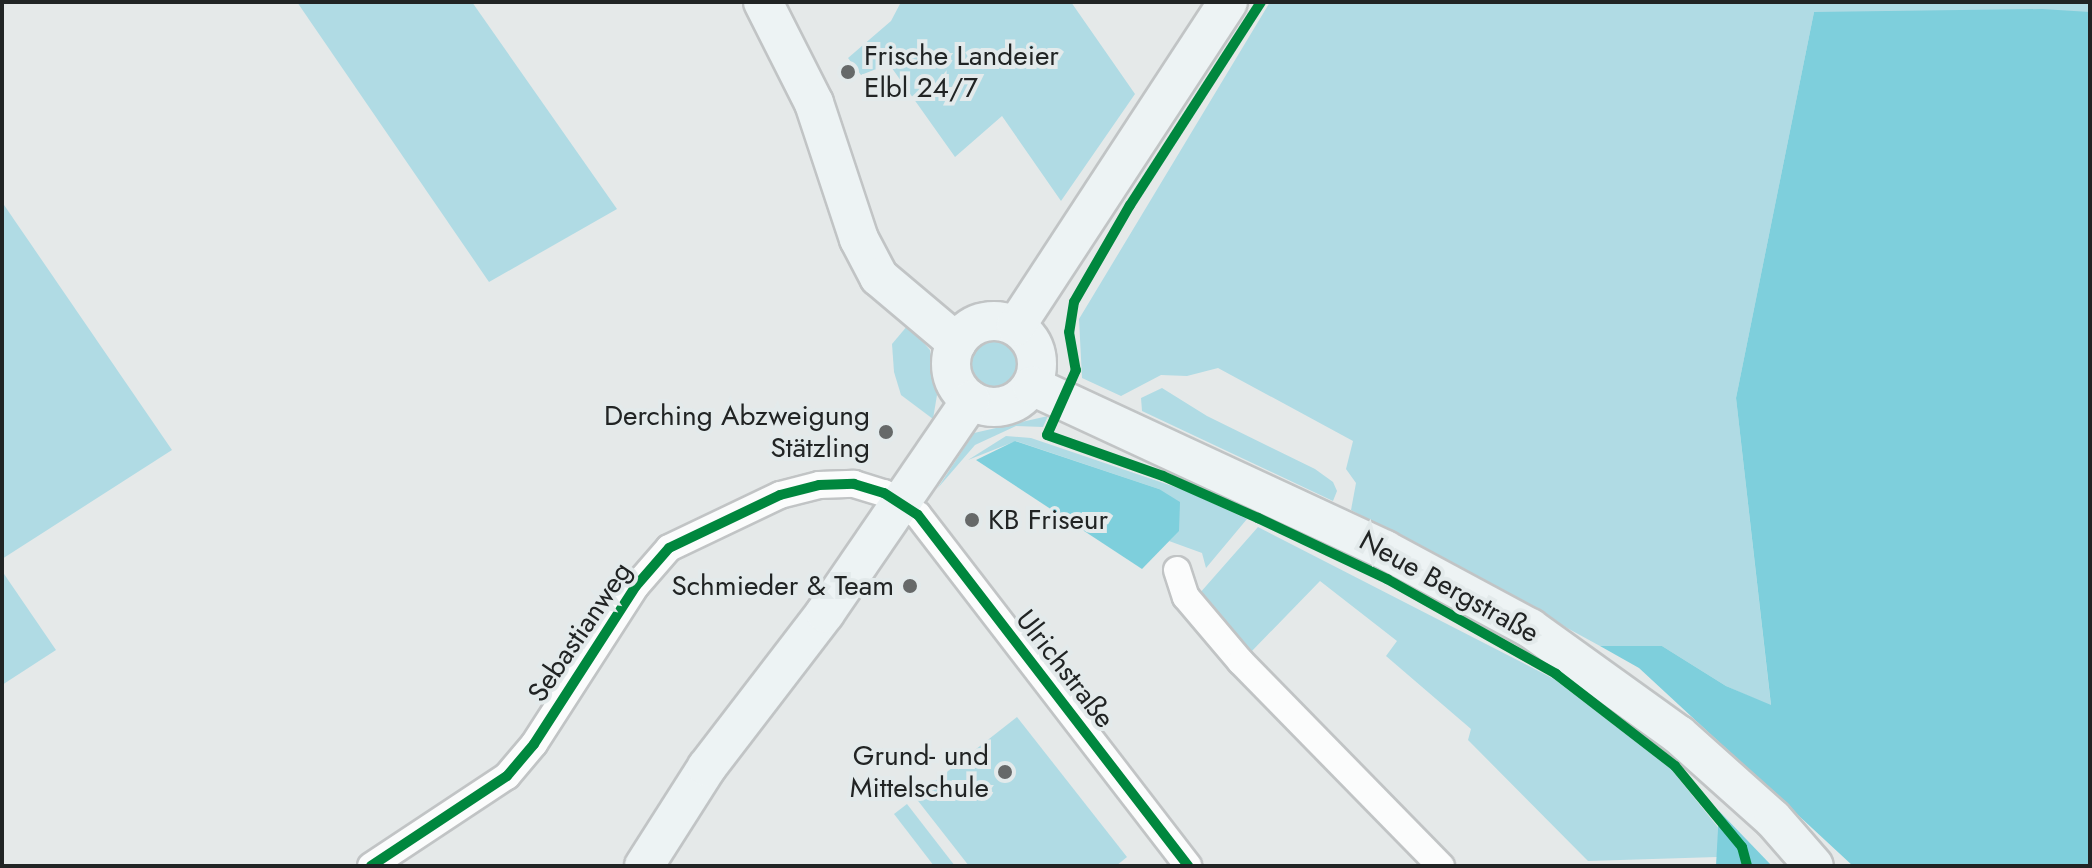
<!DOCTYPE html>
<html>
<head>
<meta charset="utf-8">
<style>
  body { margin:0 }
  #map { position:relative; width:2092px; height:868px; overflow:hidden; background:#e5e9e9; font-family:Jost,sans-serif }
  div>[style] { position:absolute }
  .green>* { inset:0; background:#b0dbe4 }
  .round { border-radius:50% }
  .forest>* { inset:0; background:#7ecfdc }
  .roads { filter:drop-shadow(2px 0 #c1c4c5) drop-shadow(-2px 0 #c1c4c5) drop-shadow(0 2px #c1c4c5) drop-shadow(0 -2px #c1c4c5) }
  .street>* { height:26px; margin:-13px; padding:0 13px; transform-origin:13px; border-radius:13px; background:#fbfcfc }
  .secondary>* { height:38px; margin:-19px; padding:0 19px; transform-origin:19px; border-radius:19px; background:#edf3f4 }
  .secondary>.ring { margin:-19px; padding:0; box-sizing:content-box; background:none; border:38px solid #edf3f4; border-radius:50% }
  .cycleway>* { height:10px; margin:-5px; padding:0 5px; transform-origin:5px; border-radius:5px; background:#00873e }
  .dots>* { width:22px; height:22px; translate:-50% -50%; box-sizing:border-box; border:4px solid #e3eaeb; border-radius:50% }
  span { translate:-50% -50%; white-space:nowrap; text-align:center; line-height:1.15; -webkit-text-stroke:8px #e3eaeb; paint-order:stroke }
  .poi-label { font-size:28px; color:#212424 }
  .left { translate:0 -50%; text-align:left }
  .right { translate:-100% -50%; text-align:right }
  .street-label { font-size:28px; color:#212424 }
  .frame { position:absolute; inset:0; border:4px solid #212424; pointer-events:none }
</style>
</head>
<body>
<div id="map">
  <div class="green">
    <i style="clip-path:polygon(297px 2px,472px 2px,617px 209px,489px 282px)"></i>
    <i style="clip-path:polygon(901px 2px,1071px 2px,1135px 94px,1061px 201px,1002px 116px,955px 157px,889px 64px,861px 75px,848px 58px,891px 21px)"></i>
    <i style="clip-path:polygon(1270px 2px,2090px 2px,2090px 12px,1814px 12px,1736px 398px,1771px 706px,1726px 686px,1662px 646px,1600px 646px,1351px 510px,1356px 483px,1346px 469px,1353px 441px,1218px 368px,1187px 376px,1161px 375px,1121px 396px,1082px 378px,1079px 319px)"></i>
    <i style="clip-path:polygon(2px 202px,172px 450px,2px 559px)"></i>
    <i style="clip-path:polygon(908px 325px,930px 350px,937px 395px,933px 419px,901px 395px,894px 372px,892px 344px)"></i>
    <i class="round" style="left:962px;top:332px;width:64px;height:64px"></i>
    <i style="clip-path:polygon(1162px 388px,1207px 416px,1315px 469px,1333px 482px,1337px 491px,1333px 501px,1142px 411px,1141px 398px)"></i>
    <i style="clip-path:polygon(1048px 416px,1043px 427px,1016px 426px,975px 445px,937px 489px,974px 433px)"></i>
    <i style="clip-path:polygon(1006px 436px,1031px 438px,1184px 490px,1247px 519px,1206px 568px,1202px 553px,1169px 541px,1179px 530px,1159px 489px,1016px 441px,968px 460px)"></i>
    <i style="clip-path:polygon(1258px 527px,1554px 679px,1671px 769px,1721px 831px,1717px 857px,1588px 861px,1468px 740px,1471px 729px,1386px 656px,1397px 641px,1320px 581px,1250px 653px,1199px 594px)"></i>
    <i style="clip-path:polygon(2px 571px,56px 650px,2px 685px)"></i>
    <i style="clip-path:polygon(1017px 717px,1127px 857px,1116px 866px,969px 866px,915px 797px)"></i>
    <i style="clip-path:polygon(907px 804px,955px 866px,934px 866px,894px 814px)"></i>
  </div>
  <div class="forest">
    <i style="clip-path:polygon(2042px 9px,2090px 12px,2090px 866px,1853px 866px,1639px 668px,1600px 646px,1662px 646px,1726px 686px,1771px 705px,1736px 398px,1814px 12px)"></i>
    <i style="clip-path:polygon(1015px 441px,1159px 489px,1180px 502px,1179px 531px,1142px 569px,976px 460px)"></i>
    <i style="clip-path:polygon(1719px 811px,1772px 866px,1716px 866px)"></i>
  </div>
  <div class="roads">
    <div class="street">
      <i style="left:1177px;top:570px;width:28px;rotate:72deg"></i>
      <i style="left:1186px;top:597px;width:85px;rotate:49.8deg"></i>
      <i style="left:1241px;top:662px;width:286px;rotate:45.6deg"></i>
      <i style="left:371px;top:866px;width:163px;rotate:-33.5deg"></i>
      <i style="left:507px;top:776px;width:42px;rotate:-49.8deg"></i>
      <i style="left:534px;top:744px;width:188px;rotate:-57.2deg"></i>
      <i style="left:636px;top:586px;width:50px;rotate:-49deg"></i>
      <i style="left:669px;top:548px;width:123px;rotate:-25.5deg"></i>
      <i style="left:780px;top:495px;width:40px;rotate:-14.4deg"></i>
      <i style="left:819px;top:485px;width:35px;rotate:-2deg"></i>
      <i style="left:854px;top:484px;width:31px;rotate:17deg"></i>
      <i style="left:884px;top:493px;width:40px;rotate:32.9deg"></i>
      <i style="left:918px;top:515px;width:443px;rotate:52.4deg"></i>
    </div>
    <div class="secondary">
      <i style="left:763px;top:2px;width:113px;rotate:63.2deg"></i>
      <i style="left:814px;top:103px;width:143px;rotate:71.7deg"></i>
      <i style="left:859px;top:239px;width:43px;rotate:62.2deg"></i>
      <i style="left:879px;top:277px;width:102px;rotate:40.2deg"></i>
      <i class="ring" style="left:951px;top:321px;width:48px;height:48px"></i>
      <i style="left:1016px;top:326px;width:387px;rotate:-56.8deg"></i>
      <i style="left:1032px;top:386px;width:389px;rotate:24.9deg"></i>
      <i style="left:1385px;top:550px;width:165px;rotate:28.3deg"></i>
      <i style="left:1530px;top:628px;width:183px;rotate:35.7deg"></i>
      <i style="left:1679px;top:735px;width:126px;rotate:41.8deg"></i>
      <i style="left:1773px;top:819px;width:62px;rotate:48.9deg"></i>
      <i style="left:644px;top:866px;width:117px;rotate:-57.5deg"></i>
      <i style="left:707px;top:767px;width:194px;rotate:-52.5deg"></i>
      <i style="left:825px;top:613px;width:258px;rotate:-55.6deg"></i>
    </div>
  </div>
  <div class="cycleway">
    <i style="left:1261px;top:2px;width:242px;rotate:122.8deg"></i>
    <i style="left:1130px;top:205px;width:112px;rotate:120deg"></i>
    <i style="left:1074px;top:302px;width:30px;rotate:99deg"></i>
    <i style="left:1069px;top:332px;width:39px;rotate:80deg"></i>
    <i style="left:1076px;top:370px;width:71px;rotate:114deg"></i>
    <i style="left:1047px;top:435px;width:123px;rotate:19.5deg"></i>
    <i style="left:1163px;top:476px;width:104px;rotate:23.9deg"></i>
    <i style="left:1258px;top:518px;width:143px;rotate:25.3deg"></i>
    <i style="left:1387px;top:579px;width:194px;rotate:29.3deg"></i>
    <i style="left:1556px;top:674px;width:150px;rotate:37.7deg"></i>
    <i style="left:1675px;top:766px;width:105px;rotate:50.4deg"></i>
    <i style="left:1742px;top:847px;width:20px;rotate:75deg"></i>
    <i style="left:371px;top:866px;width:163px;rotate:-33.5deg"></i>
    <i style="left:507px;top:776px;width:42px;rotate:-49.8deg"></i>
    <i style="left:534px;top:744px;width:188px;rotate:-57.2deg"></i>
    <i style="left:636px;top:586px;width:50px;rotate:-49deg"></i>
    <i style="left:669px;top:548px;width:123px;rotate:-25.5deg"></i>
    <i style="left:780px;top:495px;width:40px;rotate:-14.4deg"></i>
    <i style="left:819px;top:485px;width:35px;rotate:-2deg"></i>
    <i style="left:854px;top:484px;width:31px;rotate:17deg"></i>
    <i style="left:884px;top:493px;width:40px;rotate:32.9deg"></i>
    <i style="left:918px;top:515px;width:443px;rotate:52.4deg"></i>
  </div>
  <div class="dots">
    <i style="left:848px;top:72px;background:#666969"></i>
    <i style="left:886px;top:432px;background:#666969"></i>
    <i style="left:972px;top:520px;background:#666969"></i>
    <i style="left:910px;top:586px;background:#666969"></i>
    <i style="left:1005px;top:772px;background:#666969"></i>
  </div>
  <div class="poi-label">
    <span class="left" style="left:864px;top:72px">Frische Landeier<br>Elbl 24/7</span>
    <span class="right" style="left:870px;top:432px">Derching Abzweigung<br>Stätzling</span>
    <span class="left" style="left:988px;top:520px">KB Friseur</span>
    <span class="right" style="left:894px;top:586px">Schmieder &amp; Team</span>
    <span class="right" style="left:989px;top:772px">Grund- und<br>Mittelschule</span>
  </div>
  <div class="street-label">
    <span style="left:1449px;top:587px;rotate:29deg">Neue Bergstraße</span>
    <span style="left:580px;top:632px;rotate:-56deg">Sebastianweg</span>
    <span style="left:1065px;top:669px;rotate:52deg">Ulrichstraße</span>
  </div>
  <div class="frame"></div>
</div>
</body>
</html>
